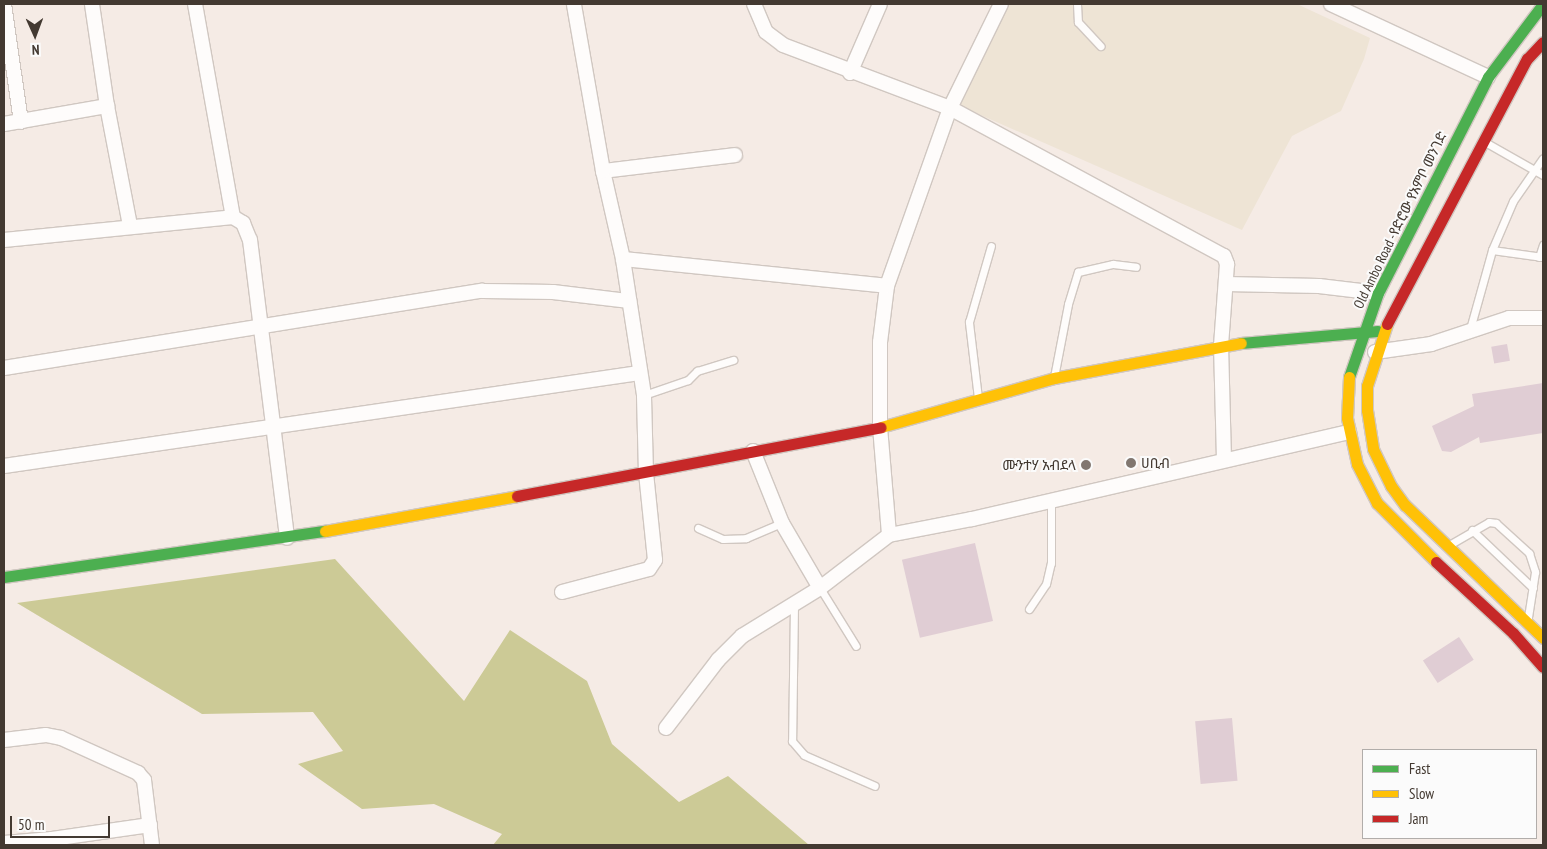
<!DOCTYPE html>
<html>
<head>
<meta charset="utf-8">
<style>
  body { margin:0 }
  #map { position:relative; width:1547px; height:849px; overflow:hidden; background:#f5ebe5; font-family:"PT Sans Narrow","Noto Sans Ethiopic",sans-serif }
  div>[style] { position:absolute }
  .industrial>* { inset:0; background:#eee4d5 }
  .forest>* { inset:0; background:#ccca96 }
  .building>* { inset:0; background:#e0cdd4; transform-origin:0 0 }
  .roads { filter:drop-shadow(1px 0 #d0c7c1) drop-shadow(-1px 0 #d0c7c1) drop-shadow(0 1px #d0c7c1) drop-shadow(0 -1px #d0c7c1) }
  .lane>* { height:7px; margin:-3.5px; padding:0 3.5px; transform-origin:3.5px; border-radius:3.5px; background:#fefcfb }
  .street>* { height:14px; margin:-7px; padding:0 7px; transform-origin:7px; border-radius:7px; background:#fefcfb }
  .fast>* { height:11px; margin:-5.5px; padding:0 5.5px; transform-origin:5.5px; border-radius:5.5px; background:#4caf50 }
  .slow>* { height:11px; margin:-5.5px; padding:0 5.5px; transform-origin:5.5px; border-radius:5.5px; background:#ffc107 }
  .jam>* { height:11px; margin:-5.5px; padding:0 5.5px; transform-origin:5.5px; border-radius:5.5px; background:#c62828 }
  .dots>* { width:14px; height:14px; translate:-50% -50%; box-sizing:border-box; border:2px solid #fbfbfb; border-radius:50% }
  span { translate:-50% -50%; white-space:nowrap; text-align:center; line-height:1.15; -webkit-text-stroke:4px #fbfbfb; paint-order:stroke }
  .street-label { font-size:14px; color:#433931 }
  .poi-label { font-size:14px; color:#433931 }
  .left { translate:0 -50%; text-align:left }
  .right { translate:-100% -50%; text-align:right }
  .frame { position:absolute; inset:0; border:5px solid #433931; pointer-events:none }
  .legend { position:absolute; left:1362px; top:749px; width:175px; height:90px; box-sizing:border-box; background:#fbfbfb; border:1px solid #b1adaa; margin:0; padding:6px 9px; list-style:none; font-size:15px; color:#433931 }
  .legend li { display:flex; align-items:center; gap:10px; height:25px }
  .legend b { width:25px; border:1px solid #b1adaa }
  .north { position:absolute; left:10px; top:10px; width:50px; height:50px; -webkit-text-stroke:4px #fbfbfb; paint-order:stroke; rotate:178deg; font-size:14px; font-weight:700; line-height:20px; text-align:center; color:#433931 }
  .north::after { content:''; display:block; margin:auto; width:18px; height:22px; background:#433931; clip-path:polygon(50% 0,100% 100%,50% 72%,0 100%) }
  .scale { position:absolute; left:10px; top:816px; width:100px; height:22px; box-sizing:border-box; border:2px solid #433931; border-top:0; padding-left:6px; font-size:15px; line-height:18px; white-space:nowrap; color:#433931; -webkit-text-stroke:4px #fbfbfb; paint-order:stroke }
</style>
</head>
<body>
<div id="map">
  <div class="industrial">
    <i style="clip-path:polygon(1007px 4px,1297px 4px,1370px 38px,1364px 59px,1341px 111px,1292px 136px,1242px 230px,958px 105px)"></i>
  </div>
  <div class="forest">
    <i style="clip-path:polygon(335px 559px,464px 701px,510px 630px,587px 681px,612px 744px,679px 802px,728px 776px,809px 845px,493px 845px,502px 834px,434px 804px,362px 809px,298px 764px,343px 751px,313px 712px,202px 714px,17px 603px)"></i>
  </div>
  <div class="building">
    <i style="left:1507px;top:344px;width:17px;height:16px;rotate:80deg"></i>
    <i style="clip-path:polygon(1543px 383px,1543px 433px,1480px 443px,1479px 437px,1451px 452px,1442px 451px,1432px 426px,1474px 406px,1472px 394px)"></i>
    <i style="left:975px;top:543px;width:80px;height:75px;rotate:77deg"></i>
    <i style="left:1459px;top:637px;width:27px;height:43px;rotate:57deg"></i>
    <i style="left:1232px;top:718px;width:63px;height:37px;rotate:85deg"></i>
  </div>
  <div class="roads">
    <div class="lane">
      <i style="left:1077px;top:4px;width:18px;rotate:87deg"></i>
      <i style="left:1078px;top:22px;width:33px;rotate:47deg"></i>
      <i style="left:1485px;top:142px;width:67px;rotate:29.6deg"></i>
      <i style="left:1492px;top:250px;width:51px;rotate:7.8deg"></i>
      <i style="left:1539px;top:257px;width:13px;rotate:-72deg"></i>
      <i style="left:1470px;top:329px;width:82px;rotate:-74.4deg"></i>
      <i style="left:1492px;top:250px;width:53px;rotate:-66.8deg"></i>
      <i style="left:1513px;top:201px;width:52px;rotate:-55.1deg"></i>
      <i style="left:1054px;top:377px;width:74px;rotate:-79.1deg"></i>
      <i style="left:1068px;top:304px;width:34px;rotate:-73deg"></i>
      <i style="left:1078px;top:272px;width:36px;rotate:-13deg"></i>
      <i style="left:1113px;top:264px;width:23px;rotate:7deg"></i>
      <i style="left:644px;top:395px;width:46px;rotate:-18.8deg"></i>
      <i style="left:688px;top:380px;width:13px;rotate:-45deg"></i>
      <i style="left:697px;top:371px;width:38px;rotate:-17deg"></i>
      <i style="left:978px;top:398px;width:77px;rotate:-96.8deg"></i>
      <i style="left:969px;top:322px;width:79px;rotate:-73.9deg"></i>
      <i style="left:698px;top:528px;width:27px;rotate:24deg"></i>
      <i style="left:723px;top:539px;width:23px;rotate:-2deg"></i>
      <i style="left:746px;top:538px;width:39px;rotate:-23deg"></i>
      <i style="left:1472px;top:530px;width:84px;rotate:43.6deg"></i>
      <i style="left:1449px;top:545px;width:46px;rotate:-29.9deg"></i>
      <i style="left:1489px;top:522px;width:7px;rotate:8deg"></i>
      <i style="left:1496px;top:523px;width:45px;rotate:42.3deg"></i>
      <i style="left:1529px;top:553px;width:20px;rotate:72deg"></i>
      <i style="left:1535px;top:572px;width:46px;rotate:98.8deg"></i>
      <i style="left:820px;top:588px;width:68px;rotate:58.2deg"></i>
      <i style="left:794px;top:605px;width:136px;rotate:90.8deg"></i>
      <i style="left:792px;top:741px;width:18px;rotate:49deg"></i>
      <i style="left:804px;top:755px;width:77px;rotate:23.6deg"></i>
      <i style="left:1029px;top:609px;width:30px;rotate:-56deg"></i>
      <i style="left:1046px;top:584px;width:22px;rotate:-77deg"></i>
      <i style="left:1051px;top:563px;width:62px;rotate:-90deg"></i>
    </div>
    <div class="street">
      <i style="left:4px;top:4px;width:119px;rotate:81.8deg"></i>
      <i style="left:195px;top:4px;width:216px;rotate:79.9deg"></i>
      <i style="left:754px;top:4px;width:30px;rotate:67deg"></i>
      <i style="left:766px;top:32px;width:21px;rotate:37deg"></i>
      <i style="left:783px;top:45px;width:178px;rotate:20.7deg"></i>
      <i style="left:950px;top:108px;width:311px;rotate:28.4deg"></i>
      <i style="left:1224px;top:256px;width:9px;rotate:69deg"></i>
      <i style="left:1227px;top:264px;width:81px;rotate:94.2deg"></i>
      <i style="left:1221px;top:345px;width:114px;rotate:88.5deg"></i>
      <i style="left:1001px;top:4px;width:116px;rotate:116.1deg"></i>
      <i style="left:950px;top:108px;width:189px;rotate:109.5deg"></i>
      <i style="left:887px;top:286px;width:56px;rotate:97.1deg"></i>
      <i style="left:880px;top:342px;width:85px;rotate:90deg"></i>
      <i style="left:880px;top:427px;width:108px;rotate:85.2deg"></i>
      <i style="left:889px;top:535px;width:85px;rotate:-10.9deg"></i>
      <i style="left:972px;top:519px;width:387px;rotate:-13deg"></i>
      <i style="left:1331px;top:4px;width:173px;rotate:24.9deg"></i>
      <i style="left:850px;top:73px;width:75px;rotate:-66.5deg"></i>
      <i style="left:107px;top:106px;width:121px;rotate:79.1deg"></i>
      <i style="left:4px;top:124px;width:105px;rotate:-9.9deg"></i>
      <i style="left:107px;top:106px;width:103px;rotate:-98.4deg"></i>
      <i style="left:603px;top:171px;width:133px;rotate:-6.9deg"></i>
      <i style="left:4px;top:240px;width:230px;rotate:-5.7deg"></i>
      <i style="left:233px;top:217px;width:12px;rotate:31deg"></i>
      <i style="left:243px;top:223px;width:18px;rotate:68deg"></i>
      <i style="left:250px;top:240px;width:300px;rotate:82.9deg"></i>
      <i style="left:623px;top:259px;width:265px;rotate:5.8deg"></i>
      <i style="left:1226px;top:284px;width:93px;rotate:1.2deg"></i>
      <i style="left:1319px;top:286px;width:59px;rotate:6.8deg"></i>
      <i style="left:1375px;top:352px;width:57px;rotate:-8.1deg"></i>
      <i style="left:1431px;top:344px;width:82px;rotate:-18.4deg"></i>
      <i style="left:1509px;top:318px;width:34px"></i>
      <i style="left:4px;top:368px;width:484px;rotate:-9.2deg"></i>
      <i style="left:482px;top:291px;width:71px;rotate:0.8deg"></i>
      <i style="left:553px;top:292px;width:77px;rotate:6.8deg"></i>
      <i style="left:753px;top:451px;width:78px;rotate:68.1deg"></i>
      <i style="left:782px;top:523px;width:75px;rotate:59.7deg"></i>
      <i style="left:4px;top:466px;width:642px;rotate:-8.33deg"></i>
      <i style="left:562px;top:592px;width:90px;rotate:-14.8deg"></i>
      <i style="left:649px;top:569px;width:11px;rotate:-56deg"></i>
      <i style="left:655px;top:560px;width:87px;rotate:-95.9deg"></i>
      <i style="left:646px;top:473px;width:78px;rotate:-91.5deg"></i>
      <i style="left:644px;top:395px;width:138px;rotate:-98.8deg"></i>
      <i style="left:623px;top:259px;width:90px;rotate:-102.8deg"></i>
      <i style="left:603px;top:171px;width:169px;rotate:-99.9deg"></i>
      <i style="left:666px;top:728px;width:86px;rotate:-52.6deg"></i>
      <i style="left:718px;top:660px;width:34px;rotate:-45deg"></i>
      <i style="left:742px;top:636px;width:92px;rotate:-31.6deg"></i>
      <i style="left:820px;top:588px;width:87px;rotate:-37.5deg"></i>
      <i style="left:4px;top:740px;width:42px;rotate:-6.8deg"></i>
      <i style="left:46px;top:735px;width:15px;rotate:11deg"></i>
      <i style="left:61px;top:738px;width:85px;rotate:24.4deg"></i>
      <i style="left:138px;top:773px;width:9px;rotate:49deg"></i>
      <i style="left:144px;top:780px;width:65px;rotate:83deg"></i>
      <i style="left:52px;top:839px;width:99px;rotate:-8.1deg"></i>
      <i style="left:4px;top:843px;width:48px;rotate:-4.8deg"></i>
      <i style="left:52px;top:839px;width:6px;rotate:81deg"></i>
    </div>
    <div class="fast">
      <i style="left:1241px;top:343px;width:137px;rotate:-5deg"></i>
      <i style="left:1349px;top:377px;width:89px;rotate:-71deg"></i>
      <i style="left:1378px;top:293px;width:242px;rotate:-63deg"></i>
      <i style="left:1488px;top:77px;width:91px;rotate:-53deg"></i>
      <i style="left:4px;top:577px;width:324px;rotate:-8.2deg"></i>
    </div>
    <div class="slow">
      <i style="left:1387px;top:324px;width:65px;rotate:107.9deg"></i>
      <i style="left:1367px;top:386px;width:24px;rotate:90deg"></i>
      <i style="left:1367px;top:410px;width:39px;rotate:81deg"></i>
      <i style="left:1373px;top:449px;width:41px;rotate:64.1deg"></i>
      <i style="left:1391px;top:486px;width:24px;rotate:54deg"></i>
      <i style="left:1405px;top:505px;width:192px;rotate:43.9deg"></i>
      <i style="left:1349px;top:377px;width:41px;rotate:92.8deg"></i>
      <i style="left:1347px;top:418px;width:47px;rotate:77.7deg"></i>
      <i style="left:1357px;top:464px;width:44px;rotate:62.9deg"></i>
      <i style="left:1377px;top:503px;width:83px;rotate:45deg"></i>
      <i style="left:881px;top:427px;width:180px;rotate:-15.8deg"></i>
      <i style="left:1054px;top:378px;width:190px;rotate:-10.6deg"></i>
      <i style="left:325px;top:531px;width:195px;rotate:-10.3deg"></i>
    </div>
    <div class="jam">
      <i style="left:1387px;top:324px;width:300px;rotate:-62.2deg"></i>
      <i style="left:1527px;top:59px;width:23px;rotate:-47deg"></i>
      <i style="left:517px;top:496px;width:370px;rotate:-10.7deg"></i>
      <i style="left:1436px;top:562px;width:105px;rotate:42.7deg"></i>
      <i style="left:1513px;top:633px;width:45px;rotate:48.6deg"></i>
    </div>
  </div>
  <div class="dots">
    <i style="left:1131px;top:463px;background:#817770"></i>
    <i style="left:1086px;top:465px;background:#817770"></i>
  </div>
  <div class="street-label">
    <span style="left:1400px;top:220px;rotate:-64deg">Old Ambo Road -የድሮው የአምቦ መንገድ</span>
  </div>
  <div class="poi-label">
    <span class="left" style="left:1141px;top:463px">ሀቢብ</span>
    <span class="right" style="left:1076px;top:465px">ሙንተሃ አብደላ</span>
  </div>
  <div class="frame"></div>
  <ul class="legend">
  <li><b style="height:6px;background:#4caf50"></b>Fast</li>
  <li><b style="height:6px;background:#ffc107"></b>Slow</li>
  <li><b style="height:6px;background:#c62828"></b>Jam</li>
  </ul>
  <div class="north">N</div>
  <div class="scale">50 m</div>
</div>
</body>
</html>
